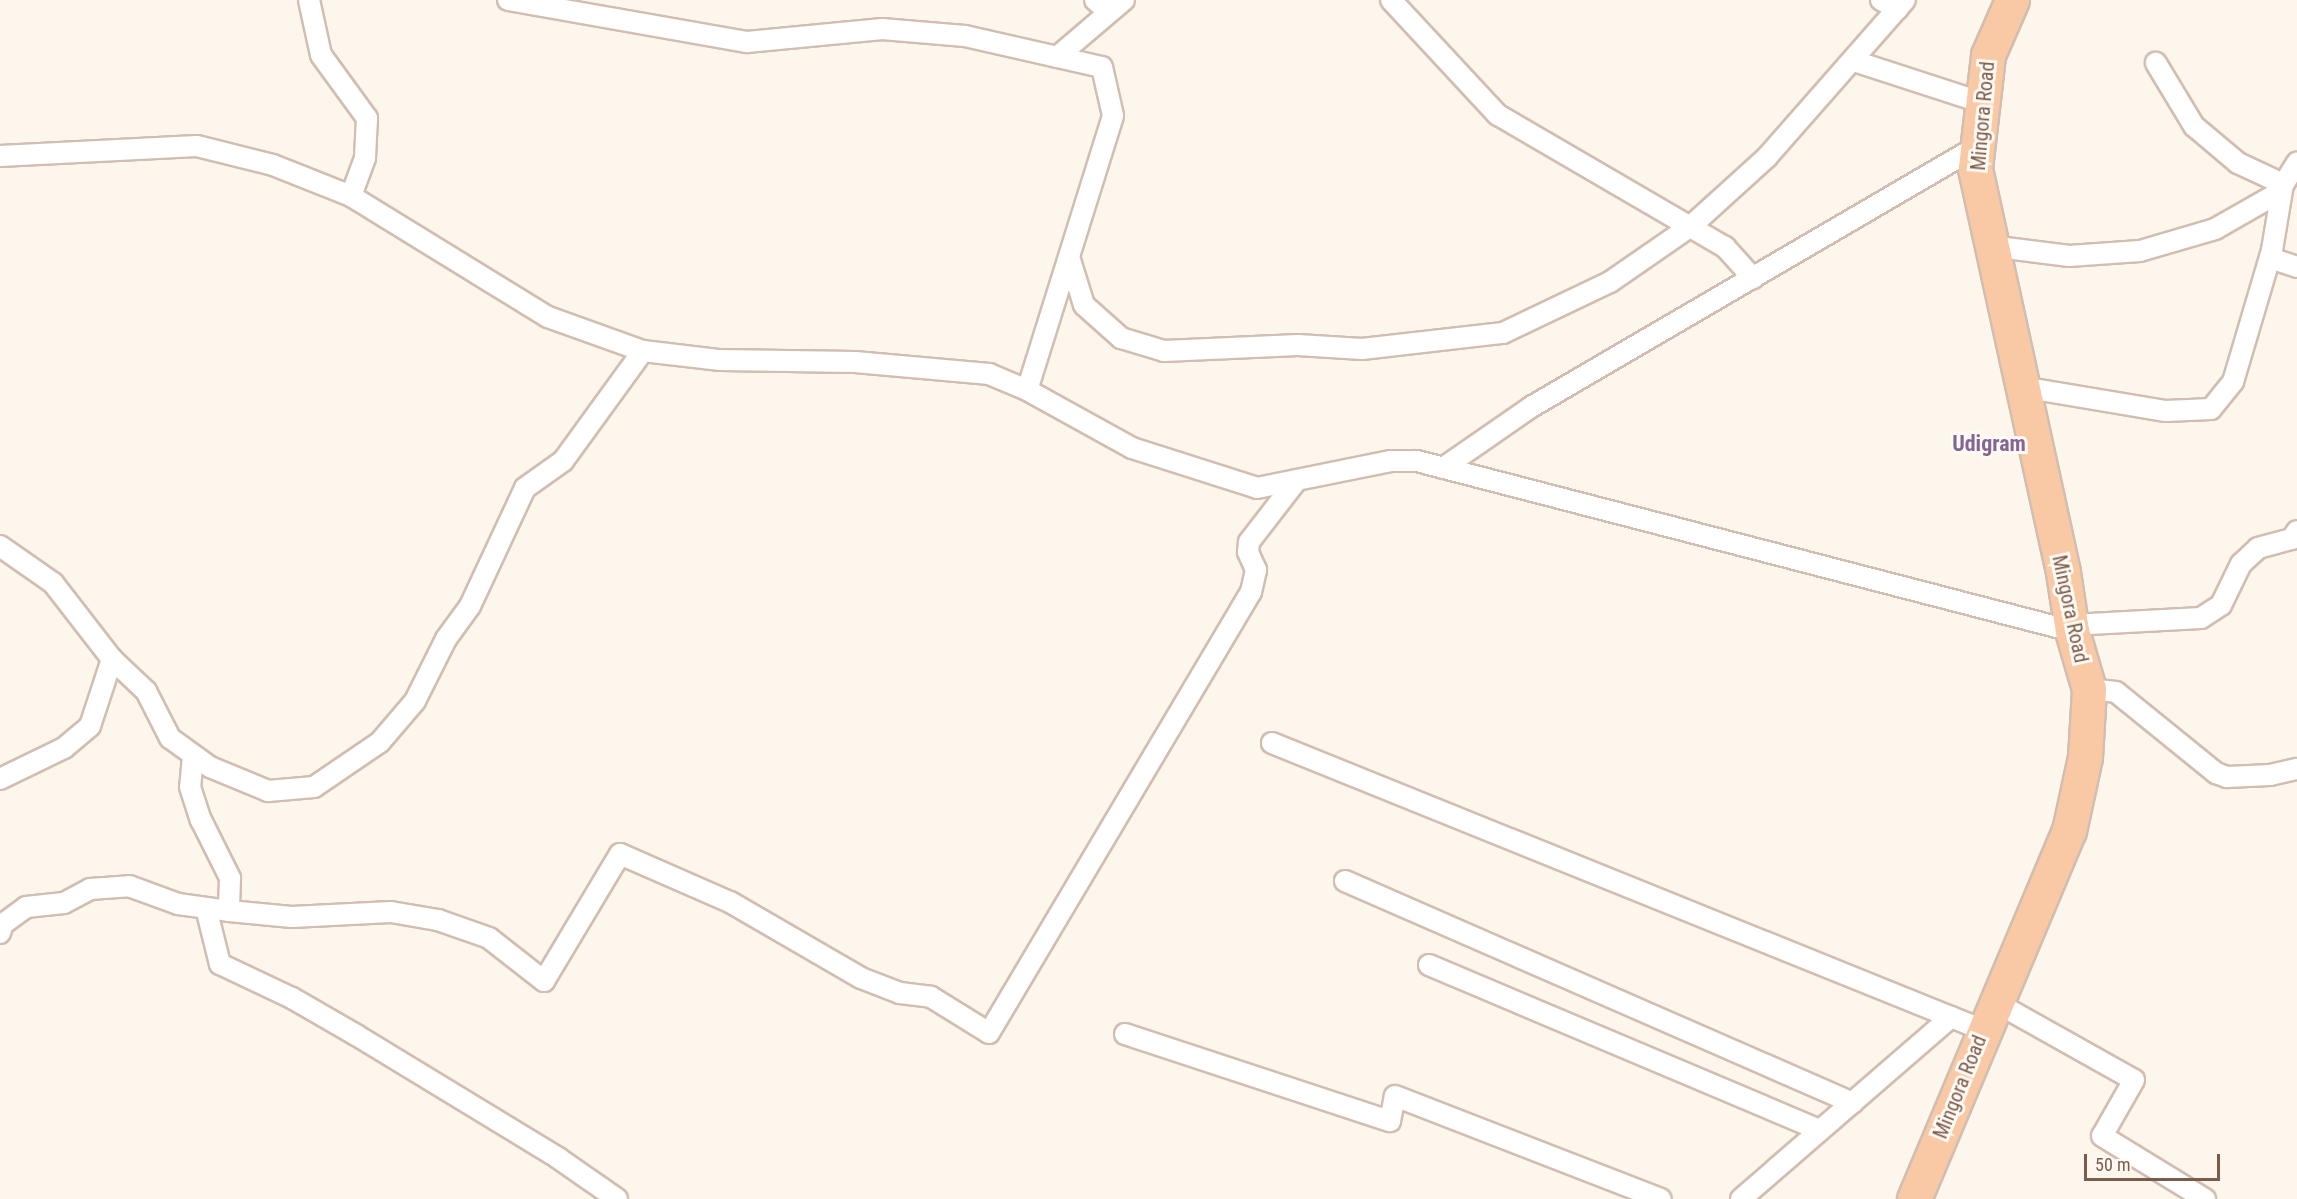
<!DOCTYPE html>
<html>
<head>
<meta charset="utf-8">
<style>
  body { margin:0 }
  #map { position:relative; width:2297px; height:1199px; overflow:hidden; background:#fdf6ec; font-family:"Roboto Condensed",sans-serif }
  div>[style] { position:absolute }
  .roads { filter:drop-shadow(2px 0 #d1beb0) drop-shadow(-2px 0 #d1beb0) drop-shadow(0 2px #d1beb0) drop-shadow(0 -2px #d1beb0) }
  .minor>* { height:20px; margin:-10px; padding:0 10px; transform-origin:10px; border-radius:10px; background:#fff }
  .trunk>* { height:33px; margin:-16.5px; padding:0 16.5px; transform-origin:16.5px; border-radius:16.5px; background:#f9c8a4 }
  span { translate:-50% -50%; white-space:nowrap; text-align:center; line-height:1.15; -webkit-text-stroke:6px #fffaf3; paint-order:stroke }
  .street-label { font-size:20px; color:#7a5c4d }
  .quarter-label { font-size:22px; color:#846695; font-weight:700 }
  .scale { position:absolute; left:2084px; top:1154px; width:136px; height:27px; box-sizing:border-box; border:3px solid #7a5c4d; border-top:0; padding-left:8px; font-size:18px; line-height:21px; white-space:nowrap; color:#7a5c4d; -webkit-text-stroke:4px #fffaf3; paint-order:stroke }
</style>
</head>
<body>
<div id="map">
  <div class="roads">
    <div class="minor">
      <i style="left:309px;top:0;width:56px;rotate:77.7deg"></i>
      <i style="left:321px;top:55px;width:78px;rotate:53.9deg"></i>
      <i style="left:367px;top:118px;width:40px;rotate:92.9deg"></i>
      <i style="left:365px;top:158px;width:40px;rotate:110.2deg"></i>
      <i style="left:508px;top:0;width:243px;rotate:10deg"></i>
      <i style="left:747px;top:42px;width:136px;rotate:-5.5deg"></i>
      <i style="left:882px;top:29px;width:83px;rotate:4.8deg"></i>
      <i style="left:965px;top:36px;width:140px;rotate:12.8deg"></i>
      <i style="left:1102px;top:67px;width:50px;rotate:77.3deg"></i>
      <i style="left:1113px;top:116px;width:287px;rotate:107.4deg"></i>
      <i style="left:1095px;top:0;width:18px;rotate:41deg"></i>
      <i style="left:1391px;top:0;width:157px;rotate:47.1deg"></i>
      <i style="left:1498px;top:115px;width:263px;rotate:30.2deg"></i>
      <i style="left:1725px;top:247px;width:42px;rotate:47.9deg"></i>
      <i style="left:1881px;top:0;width:19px;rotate:28deg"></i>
      <i style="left:1057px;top:57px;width:88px;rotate:-40.4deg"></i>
      <i style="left:1854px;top:61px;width:136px;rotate:18deg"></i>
      <i style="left:0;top:156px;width:197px;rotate:-2.9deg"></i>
      <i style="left:197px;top:146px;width:78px;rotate:14deg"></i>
      <i style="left:273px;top:165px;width:84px;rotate:21.7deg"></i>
      <i style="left:351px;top:196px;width:231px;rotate:31.6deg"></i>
      <i style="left:548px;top:317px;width:101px;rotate:19.7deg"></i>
      <i style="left:643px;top:351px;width:78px;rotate:6.7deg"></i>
      <i style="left:720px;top:360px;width:135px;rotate:0.8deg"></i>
      <i style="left:855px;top:362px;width:135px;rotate:5.1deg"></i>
      <i style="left:989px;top:374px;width:41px;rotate:22.8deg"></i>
      <i style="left:1027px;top:390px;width:120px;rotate:28.9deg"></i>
      <i style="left:1132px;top:448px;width:131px;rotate:17.7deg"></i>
      <i style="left:1257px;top:488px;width:137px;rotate:-11.4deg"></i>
      <i style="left:1391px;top:461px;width:26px"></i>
      <i style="left:1417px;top:461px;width:677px;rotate:14.55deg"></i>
      <i style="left:1990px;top:246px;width:80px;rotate:7.2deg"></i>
      <i style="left:2069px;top:256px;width:71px;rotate:-4deg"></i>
      <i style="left:2140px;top:251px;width:78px;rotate:-16.3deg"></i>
      <i style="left:2215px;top:229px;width:73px;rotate:-29.7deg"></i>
      <i style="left:2278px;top:193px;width:36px;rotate:-58deg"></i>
      <i style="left:2270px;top:258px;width:28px;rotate:18deg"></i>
      <i style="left:1070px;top:260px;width:47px;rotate:72.7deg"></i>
      <i style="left:1084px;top:305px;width:50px;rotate:41.7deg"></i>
      <i style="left:1121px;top:338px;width:45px;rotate:16.8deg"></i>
      <i style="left:1164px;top:351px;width:134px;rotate:-2.6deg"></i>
      <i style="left:1298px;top:345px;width:64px;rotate:3.6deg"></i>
      <i style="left:1362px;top:349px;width:142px;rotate:-6.5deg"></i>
      <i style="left:1503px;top:333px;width:119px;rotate:-25.5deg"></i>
      <i style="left:1610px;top:282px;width:98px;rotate:-34.7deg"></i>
      <i style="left:1691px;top:226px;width:103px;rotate:-42.2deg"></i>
      <i style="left:1767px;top:157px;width:209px;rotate:-48.7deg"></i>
      <i style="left:2022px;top:387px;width:146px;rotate:9.5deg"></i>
      <i style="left:2166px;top:411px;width:45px;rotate:-2.5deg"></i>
      <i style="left:2211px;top:409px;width:35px;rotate:-51deg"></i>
      <i style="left:2233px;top:382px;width:138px;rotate:-73.5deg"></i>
      <i style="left:2272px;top:250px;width:67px;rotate:-80.5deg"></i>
      <i style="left:2283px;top:184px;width:50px;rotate:-155deg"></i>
      <i style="left:2238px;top:163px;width:57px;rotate:-139.9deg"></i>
      <i style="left:2194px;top:126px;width:74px;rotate:-121.1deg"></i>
      <i style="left:1443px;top:468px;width:107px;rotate:-34.7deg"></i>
      <i style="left:1531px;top:407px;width:518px;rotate:-30.28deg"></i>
      <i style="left:0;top:546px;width:65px;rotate:34.9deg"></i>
      <i style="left:53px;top:583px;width:96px;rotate:52.2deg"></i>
      <i style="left:112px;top:659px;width:47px;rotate:43.3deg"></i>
      <i style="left:146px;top:691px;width:53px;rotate:62.9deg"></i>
      <i style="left:170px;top:738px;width:49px;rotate:35.9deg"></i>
      <i style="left:210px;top:767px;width:63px;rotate:22.5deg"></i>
      <i style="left:268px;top:791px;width:46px;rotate:-5deg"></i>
      <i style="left:314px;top:787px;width:80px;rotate:-34.3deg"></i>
      <i style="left:380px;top:742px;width:54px;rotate:-49.5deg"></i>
      <i style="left:415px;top:701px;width:69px;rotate:-63.4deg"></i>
      <i style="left:446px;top:639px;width:41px;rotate:-54deg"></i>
      <i style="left:470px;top:606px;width:130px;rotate:-65deg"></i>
      <i style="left:525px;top:488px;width:47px;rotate:-35.4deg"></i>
      <i style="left:563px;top:461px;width:136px;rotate:-54deg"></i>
      <i style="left:2071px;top:625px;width:130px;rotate:-3.1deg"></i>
      <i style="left:2201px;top:618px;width:24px;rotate:-33deg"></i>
      <i style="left:2221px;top:605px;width:46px;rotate:-64deg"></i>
      <i style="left:2241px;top:564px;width:23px;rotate:-43deg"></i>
      <i style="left:2258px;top:548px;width:35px;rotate:-15deg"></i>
      <i style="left:2292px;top:539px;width:9px;rotate:-58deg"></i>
      <i style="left:2089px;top:689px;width:27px;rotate:6deg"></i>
      <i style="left:2116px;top:692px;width:129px;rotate:39deg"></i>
      <i style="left:2216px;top:773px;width:12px;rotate:20deg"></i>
      <i style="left:2227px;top:777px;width:43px;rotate:-2.7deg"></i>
      <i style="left:2270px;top:775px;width:28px;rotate:-13deg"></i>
      <i style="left:1272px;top:743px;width:732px;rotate:21.98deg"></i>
      <i style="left:193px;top:755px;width:32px;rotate:95deg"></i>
      <i style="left:190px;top:787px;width:35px;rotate:72deg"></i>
      <i style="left:201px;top:820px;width:65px;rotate:63.4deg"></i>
      <i style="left:230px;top:878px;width:33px;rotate:92deg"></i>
      <i style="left:0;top:779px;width:71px;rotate:-25.8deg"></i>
      <i style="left:64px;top:748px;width:34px;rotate:-40deg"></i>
      <i style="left:90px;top:726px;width:71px;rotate:-71.8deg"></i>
      <i style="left:1345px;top:881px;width:554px;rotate:23.61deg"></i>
      <i style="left:206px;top:908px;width:58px;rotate:76deg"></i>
      <i style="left:220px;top:964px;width:80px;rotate:25.3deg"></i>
      <i style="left:292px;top:998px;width:74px;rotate:30deg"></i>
      <i style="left:356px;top:1035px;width:237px;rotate:31.3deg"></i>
      <i style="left:558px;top:1158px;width:72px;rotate:34.8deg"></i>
      <i style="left:0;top:933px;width:9px;rotate:-72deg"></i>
      <i style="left:3px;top:924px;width:29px;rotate:-36deg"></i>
      <i style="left:26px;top:907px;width:38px;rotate:-6deg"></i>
      <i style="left:64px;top:903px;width:30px;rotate:-28deg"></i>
      <i style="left:90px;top:889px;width:39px;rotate:-4deg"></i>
      <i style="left:129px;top:886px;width:52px;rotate:20.2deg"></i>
      <i style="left:178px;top:904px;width:51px;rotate:7.8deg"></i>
      <i style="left:229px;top:911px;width:63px;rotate:5.4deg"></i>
      <i style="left:292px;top:917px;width:99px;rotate:-2.9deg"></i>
      <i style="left:391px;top:912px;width:48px;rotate:9.7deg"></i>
      <i style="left:438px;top:920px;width:54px;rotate:19.4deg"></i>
      <i style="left:489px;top:938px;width:70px;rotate:38deg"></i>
      <i style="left:544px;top:981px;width:148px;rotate:-59.1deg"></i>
      <i style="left:620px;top:854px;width:120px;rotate:23.6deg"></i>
      <i style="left:730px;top:902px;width:151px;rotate:30.1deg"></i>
      <i style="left:861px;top:978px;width:42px;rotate:21deg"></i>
      <i style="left:900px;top:993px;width:31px;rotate:7deg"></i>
      <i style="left:931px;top:997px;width:68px;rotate:31.8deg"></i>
      <i style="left:989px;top:1033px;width:513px;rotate:-59.29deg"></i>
      <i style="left:1251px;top:592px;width:23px;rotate:-77deg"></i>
      <i style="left:1256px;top:570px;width:20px;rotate:-114deg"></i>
      <i style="left:1248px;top:552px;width:10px;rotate:-84deg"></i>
      <i style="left:1249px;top:542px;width:78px;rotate:-52.3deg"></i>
      <i style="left:1429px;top:965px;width:423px;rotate:22.9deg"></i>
      <i style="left:1995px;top:1002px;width:159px;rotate:29.3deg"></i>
      <i style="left:2134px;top:1080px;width:64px;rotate:119.7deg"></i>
      <i style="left:2102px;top:1136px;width:121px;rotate:31.5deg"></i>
      <i style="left:1125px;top:1034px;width:279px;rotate:18.2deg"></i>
      <i style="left:1390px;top:1121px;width:25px;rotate:-79deg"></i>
      <i style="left:1395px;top:1096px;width:285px;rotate:21.2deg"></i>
      <i style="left:1741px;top:1199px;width:278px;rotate:-40.9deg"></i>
      <i style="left:1951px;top:1017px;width:35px;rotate:22deg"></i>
    </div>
    <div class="trunk">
      <i style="left:1914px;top:1199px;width:399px;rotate:-67.2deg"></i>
      <i style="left:2069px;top:831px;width:76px;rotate:-77.8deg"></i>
      <i style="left:2085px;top:757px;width:68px;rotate:-86.6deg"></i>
      <i style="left:2089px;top:689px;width:60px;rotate:-106.3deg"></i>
      <i style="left:2072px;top:631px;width:60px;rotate:-98.7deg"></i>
      <i style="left:2063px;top:572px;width:413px;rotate:-102.3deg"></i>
      <i style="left:1975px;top:168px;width:114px;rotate:-83.4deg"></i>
      <i style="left:1988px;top:55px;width:60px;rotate:-66.4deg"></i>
    </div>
  </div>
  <div class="street-label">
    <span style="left:1983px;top:116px;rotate:-85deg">Mingora Road</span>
    <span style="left:2070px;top:609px;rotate:78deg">Mingora Road</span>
    <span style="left:1960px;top:1087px;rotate:-68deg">Mingora Road</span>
  </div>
  <div class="quarter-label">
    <span style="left:1989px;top:444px">Udigram</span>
  </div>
  <div class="scale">50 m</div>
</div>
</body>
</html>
